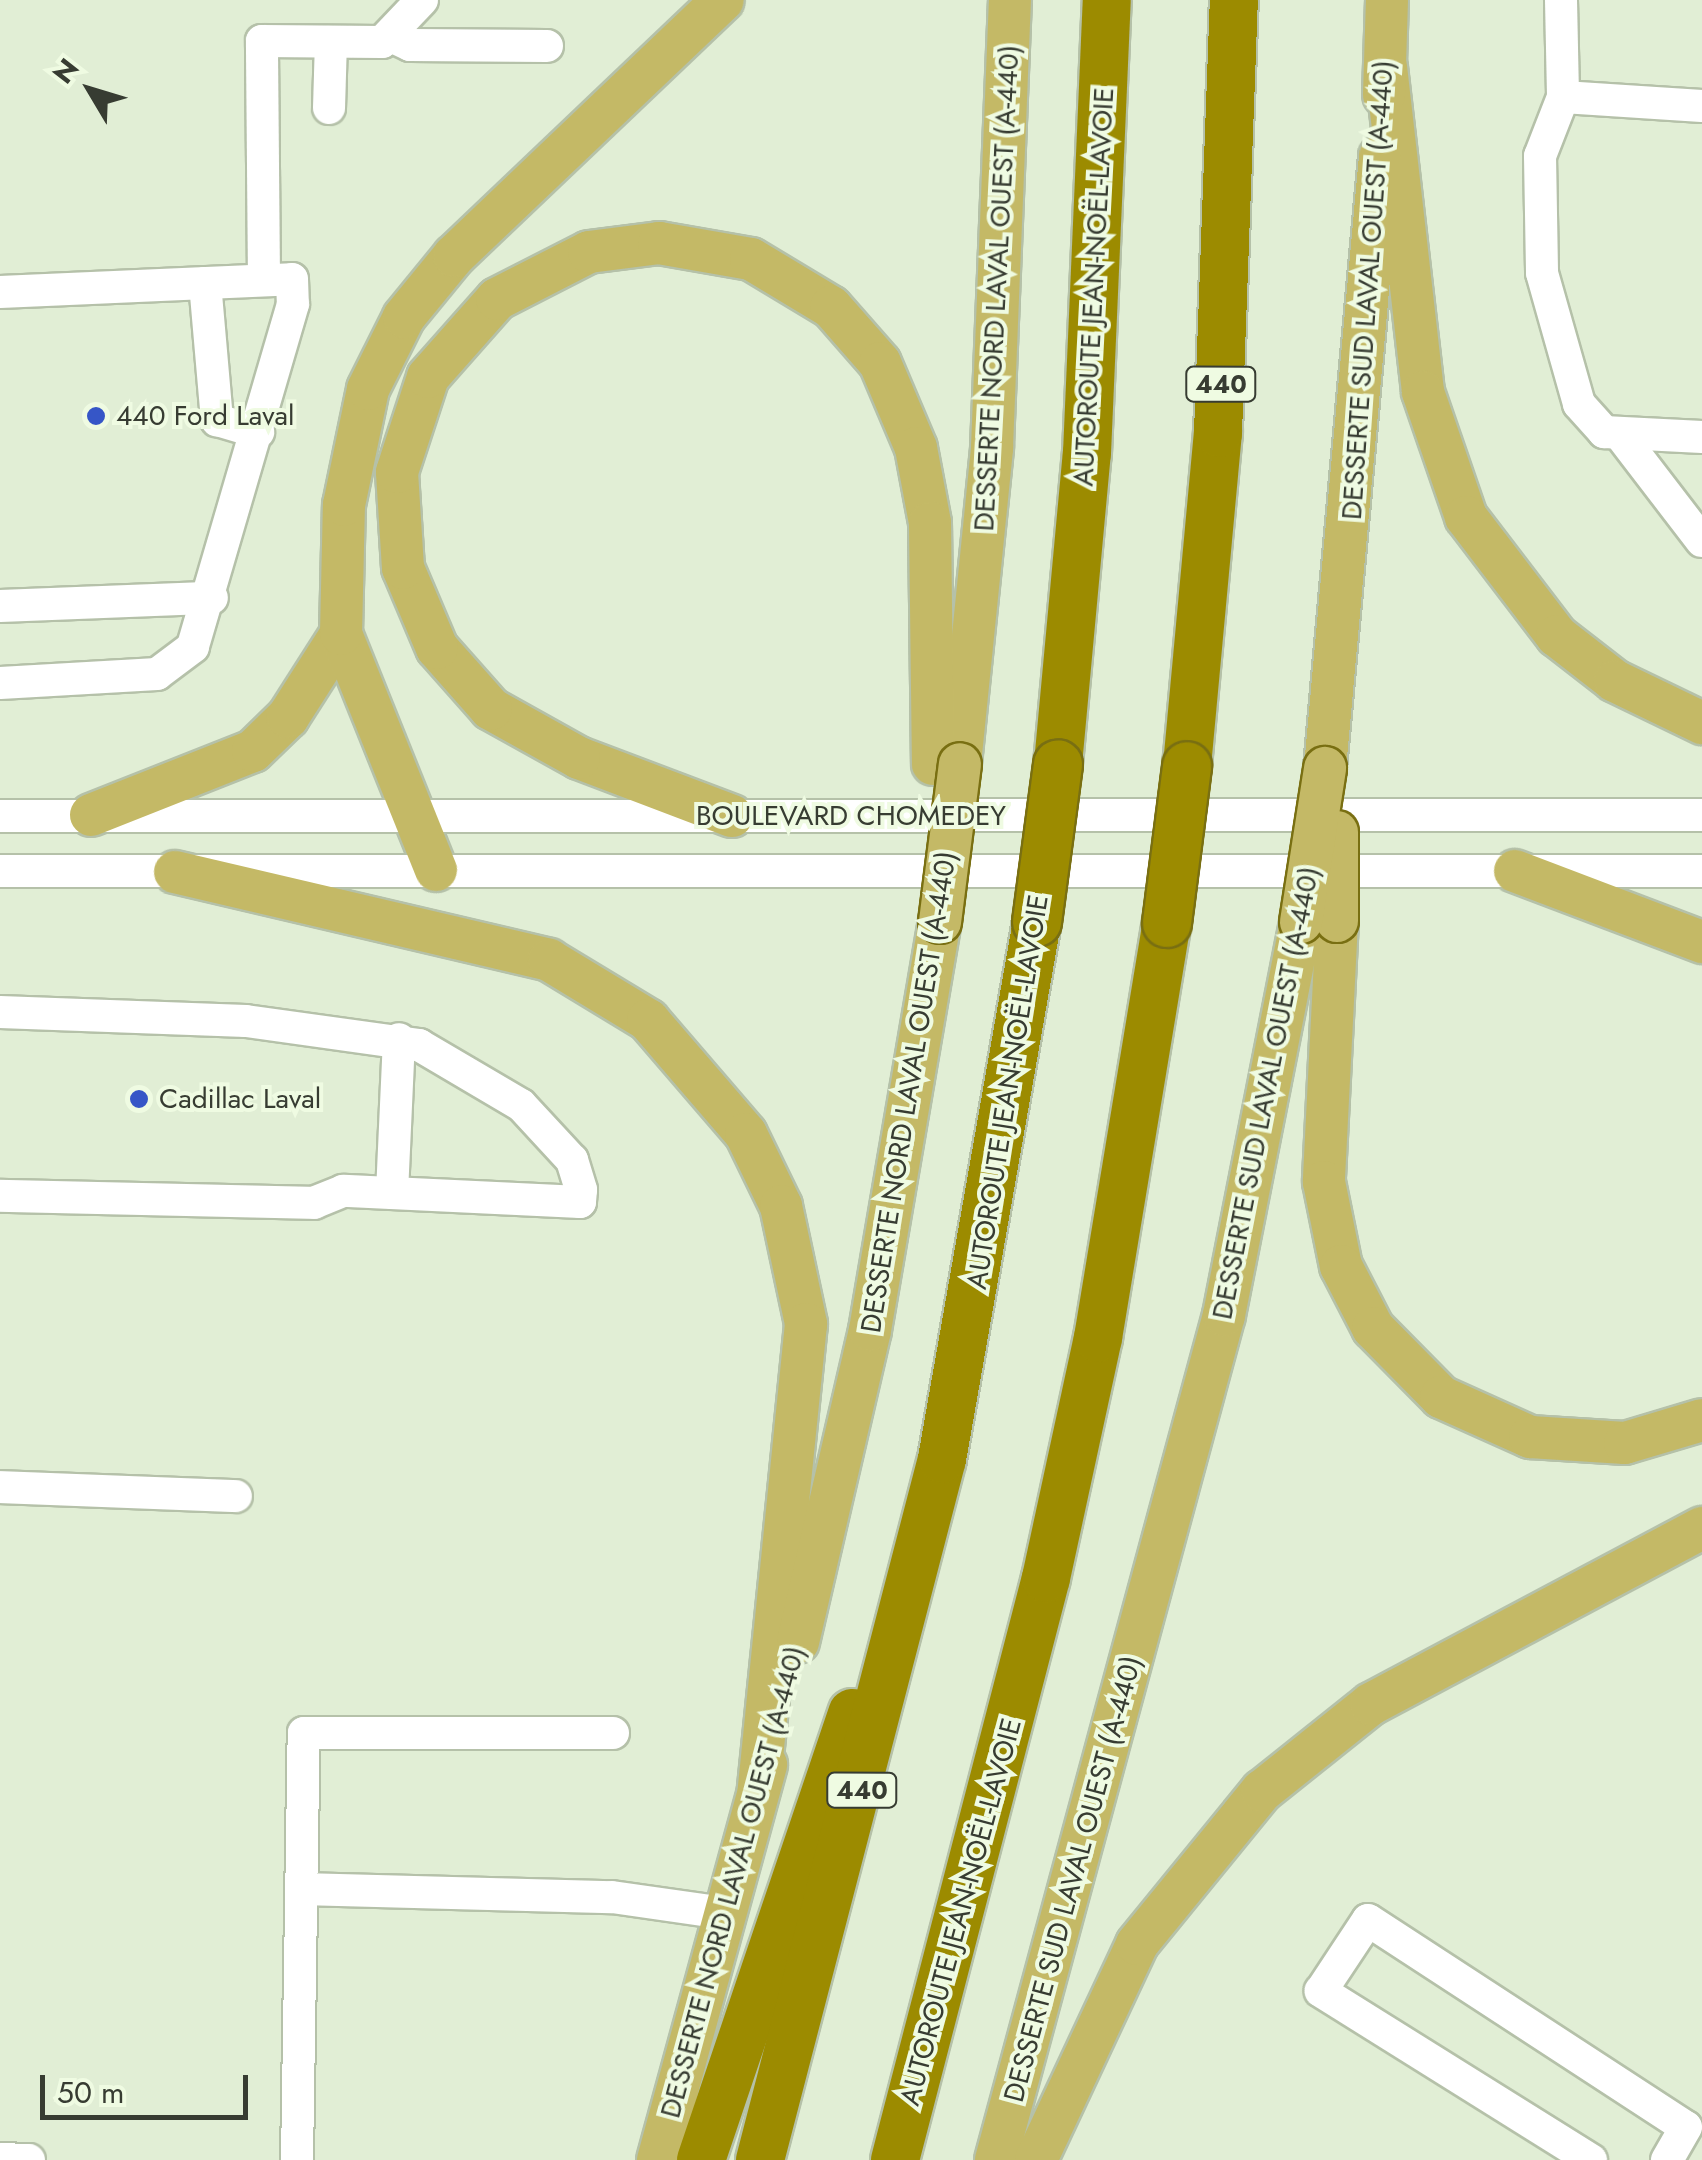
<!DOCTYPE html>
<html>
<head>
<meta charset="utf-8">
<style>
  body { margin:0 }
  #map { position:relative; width:1702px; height:2160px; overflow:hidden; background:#e1eed5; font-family:Jost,sans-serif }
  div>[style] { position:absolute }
  .roads { filter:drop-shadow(2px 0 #b5c1a9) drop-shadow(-2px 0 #b5c1a9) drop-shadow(0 2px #b5c1a9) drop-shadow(0 -2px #b5c1a9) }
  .minor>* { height:32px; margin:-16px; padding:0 16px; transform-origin:16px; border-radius:16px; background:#fff }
  .major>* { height:42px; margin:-21px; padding:0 21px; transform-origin:21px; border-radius:21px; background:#c4b966 }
  .highway>* { height:48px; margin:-24px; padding:0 24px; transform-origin:24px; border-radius:24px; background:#9c8b00 }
  .bridges { filter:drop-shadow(2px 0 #796f12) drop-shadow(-2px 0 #796f12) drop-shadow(0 2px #796f12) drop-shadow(0 -2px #796f12) }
  .major-bridge>* { height:42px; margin:-21px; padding:0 21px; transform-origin:21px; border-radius:21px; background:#c4b966 }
  .highway-bridge>* { height:48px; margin:-24px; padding:0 24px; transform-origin:24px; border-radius:24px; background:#9c8b00 }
  .dots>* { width:28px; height:28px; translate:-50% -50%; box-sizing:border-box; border:5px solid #effbe2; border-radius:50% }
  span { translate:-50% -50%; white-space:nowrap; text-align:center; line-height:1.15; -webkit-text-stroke:8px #effbe2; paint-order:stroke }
  .shield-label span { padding:2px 8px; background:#effbe2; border:2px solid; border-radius:8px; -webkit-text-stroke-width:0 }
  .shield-label { font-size:25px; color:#373c32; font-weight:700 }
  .street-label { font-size:28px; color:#373c32 }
  .poi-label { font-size:28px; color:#373c32 }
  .left { translate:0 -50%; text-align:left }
  .north { position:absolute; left:40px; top:40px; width:100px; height:100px; -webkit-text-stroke:8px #effbe2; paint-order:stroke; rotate:308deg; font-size:28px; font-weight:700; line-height:40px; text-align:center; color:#373c32 }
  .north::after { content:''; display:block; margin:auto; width:35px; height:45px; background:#373c32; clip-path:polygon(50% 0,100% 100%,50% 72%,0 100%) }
  .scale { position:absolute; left:40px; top:2075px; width:208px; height:45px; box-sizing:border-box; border:5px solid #373c32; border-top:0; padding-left:12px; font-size:30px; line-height:35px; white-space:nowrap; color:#373c32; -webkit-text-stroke:8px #effbe2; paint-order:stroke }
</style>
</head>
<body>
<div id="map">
  <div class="roads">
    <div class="minor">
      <i style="left:1561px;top:0;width:97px;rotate:88.8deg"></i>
      <i style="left:1563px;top:97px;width:139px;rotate:3.7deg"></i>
      <i style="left:391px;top:36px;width:21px;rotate:25deg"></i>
      <i style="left:410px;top:45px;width:137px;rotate:0.4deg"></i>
      <i style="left:1563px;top:97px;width:63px;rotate:111.3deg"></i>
      <i style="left:1540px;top:156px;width:117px;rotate:89deg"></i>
      <i style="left:1542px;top:273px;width:136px;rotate:74.2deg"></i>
      <i style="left:1579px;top:404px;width:38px;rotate:48deg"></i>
      <i style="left:1604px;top:432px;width:98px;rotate:2.9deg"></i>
      <i style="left:329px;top:108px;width:66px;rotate:-88.3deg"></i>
      <i style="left:264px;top:280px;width:239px;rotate:-90.5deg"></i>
      <i style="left:262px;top:41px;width:120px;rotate:0.5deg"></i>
      <i style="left:382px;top:42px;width:58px;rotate:-46.4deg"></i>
      <i style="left:205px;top:283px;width:138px;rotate:85deg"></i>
      <i style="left:217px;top:420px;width:43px;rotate:16.3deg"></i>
      <i style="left:0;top:292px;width:292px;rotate:-2.5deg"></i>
      <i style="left:292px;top:279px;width:25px;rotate:88deg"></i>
      <i style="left:293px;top:304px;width:357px;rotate:106.3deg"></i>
      <i style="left:193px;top:647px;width:45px;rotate:143.1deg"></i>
      <i style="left:157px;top:674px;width:157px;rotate:176.7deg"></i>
      <i style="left:1619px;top:433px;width:136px;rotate:52.5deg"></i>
      <i style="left:0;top:606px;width:212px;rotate:-2.2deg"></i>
      <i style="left:0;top:816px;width:1702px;rotate:-0.03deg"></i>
      <i style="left:0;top:871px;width:1702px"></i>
      <i style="left:0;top:1012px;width:246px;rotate:2.1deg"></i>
      <i style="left:246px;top:1021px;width:175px;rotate:7.9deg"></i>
      <i style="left:419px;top:1045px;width:118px;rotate:30.5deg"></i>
      <i style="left:521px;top:1105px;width:75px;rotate:47.2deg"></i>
      <i style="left:572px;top:1160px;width:31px;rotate:73deg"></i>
      <i style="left:581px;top:1190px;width:12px;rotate:95deg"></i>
      <i style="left:580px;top:1202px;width:237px;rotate:-177.3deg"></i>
      <i style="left:343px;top:1191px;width:31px;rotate:158deg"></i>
      <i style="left:314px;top:1203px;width:314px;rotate:-178.7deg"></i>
      <i style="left:392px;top:1193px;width:154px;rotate:-87.4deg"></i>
      <i style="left:0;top:1487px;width:236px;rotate:2.2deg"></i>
      <i style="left:301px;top:1889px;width:311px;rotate:1.5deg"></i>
      <i style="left:612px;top:1897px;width:114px;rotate:8.1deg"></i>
      <i style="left:0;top:2159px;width:29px;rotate:2deg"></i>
      <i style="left:297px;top:2160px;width:427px;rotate:-89.1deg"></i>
      <i style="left:304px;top:1733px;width:309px"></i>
      <i style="left:1591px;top:2160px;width:319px;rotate:-148deg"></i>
      <i style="left:1321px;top:1991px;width:85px;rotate:-56.5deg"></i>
      <i style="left:1368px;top:1920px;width:379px;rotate:33.1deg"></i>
      <i style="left:1686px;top:2127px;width:38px;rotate:120deg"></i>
    </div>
    <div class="major">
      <i style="left:1386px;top:67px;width:327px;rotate:83.5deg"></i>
      <i style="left:1423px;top:392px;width:132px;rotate:71deg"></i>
      <i style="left:1466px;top:517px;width:150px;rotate:52.6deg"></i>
      <i style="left:1557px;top:636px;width:73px;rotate:37.8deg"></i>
      <i style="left:1615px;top:681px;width:97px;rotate:25.8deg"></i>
      <i style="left:1384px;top:95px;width:95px;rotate:-88.2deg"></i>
      <i style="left:960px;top:764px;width:319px;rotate:-84.2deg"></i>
      <i style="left:992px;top:447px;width:447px;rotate:-87.7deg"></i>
      <i style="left:1325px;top:768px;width:614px;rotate:-84.86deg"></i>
      <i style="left:91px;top:815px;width:174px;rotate:-21.6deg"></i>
      <i style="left:253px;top:751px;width:49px;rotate:-44.2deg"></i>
      <i style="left:288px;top:717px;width:98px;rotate:-57.4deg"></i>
      <i style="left:732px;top:816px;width:164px;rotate:-159.2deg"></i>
      <i style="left:579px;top:758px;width:101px;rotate:-150.9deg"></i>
      <i style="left:491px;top:709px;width:81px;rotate:-131.5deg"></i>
      <i style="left:437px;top:648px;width:87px;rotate:-113deg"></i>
      <i style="left:403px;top:568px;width:96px;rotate:-93.6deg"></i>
      <i style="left:397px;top:472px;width:100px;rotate:-71.9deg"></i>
      <i style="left:428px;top:377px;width:104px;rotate:-48.5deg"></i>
      <i style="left:497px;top:299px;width:103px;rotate:-27.1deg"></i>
      <i style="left:589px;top:252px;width:71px;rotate:-7.3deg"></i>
      <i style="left:659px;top:243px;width:93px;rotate:9.9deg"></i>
      <i style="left:751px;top:259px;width:93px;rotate:31deg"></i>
      <i style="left:831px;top:307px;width:74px;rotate:48.8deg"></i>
      <i style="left:880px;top:363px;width:92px;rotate:67deg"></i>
      <i style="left:916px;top:448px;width:76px;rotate:79.4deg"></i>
      <i style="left:930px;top:523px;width:241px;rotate:89.3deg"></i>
      <i style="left:436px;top:870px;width:254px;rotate:-111.9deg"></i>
      <i style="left:341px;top:634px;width:129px;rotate:-88.7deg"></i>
      <i style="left:344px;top:505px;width:118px;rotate:-78.3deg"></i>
      <i style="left:368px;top:389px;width:80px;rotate:-63.4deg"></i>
      <i style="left:404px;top:317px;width:79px;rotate:-50.7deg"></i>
      <i style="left:454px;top:256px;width:371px;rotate:-43.6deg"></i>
      <i style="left:1515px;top:871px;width:200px;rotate:20.8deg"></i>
      <i style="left:175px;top:872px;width:384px;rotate:13.2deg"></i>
      <i style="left:549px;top:960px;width:116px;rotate:31.2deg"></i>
      <i style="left:648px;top:1020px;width:150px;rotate:49.3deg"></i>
      <i style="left:746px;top:1134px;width:80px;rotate:64.1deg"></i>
      <i style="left:781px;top:1206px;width:121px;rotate:78deg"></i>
      <i style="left:806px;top:1324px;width:468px;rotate:95.8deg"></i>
      <i style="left:1337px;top:921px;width:261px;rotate:92.9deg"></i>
      <i style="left:1324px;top:1182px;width:86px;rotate:78.6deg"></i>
      <i style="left:1341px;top:1266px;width:70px;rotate:62.7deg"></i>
      <i style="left:1373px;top:1328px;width:97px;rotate:45.4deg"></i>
      <i style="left:1441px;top:1397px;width:98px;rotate:24.2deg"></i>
      <i style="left:1530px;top:1437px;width:95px;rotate:3.6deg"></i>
      <i style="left:1625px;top:1443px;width:80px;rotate:-16.6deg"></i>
      <i style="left:798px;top:1642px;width:320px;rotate:-77deg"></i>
      <i style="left:870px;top:1330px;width:414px;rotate:-80.3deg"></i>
      <i style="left:658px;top:2160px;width:410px;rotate:-74.7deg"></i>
      <i style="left:996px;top:2160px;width:875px;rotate:-74.9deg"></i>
      <i style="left:1224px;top:1315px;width:400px;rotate:-78.9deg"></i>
      <i style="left:1036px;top:2160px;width:238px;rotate:-64.9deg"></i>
      <i style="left:1137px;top:1944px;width:198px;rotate:-50.8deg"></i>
      <i style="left:1262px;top:1791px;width:139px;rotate:-38.6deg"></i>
      <i style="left:1371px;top:1704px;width:375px;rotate:-28deg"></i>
    </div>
    <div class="highway">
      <i style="left:1058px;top:764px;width:312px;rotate:-84.7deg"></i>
      <i style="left:1087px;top:453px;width:453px;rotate:-87.5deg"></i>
      <i style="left:1187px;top:766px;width:334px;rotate:-84.7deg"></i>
      <i style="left:1218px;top:433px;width:433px;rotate:-87.9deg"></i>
      <i style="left:701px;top:2160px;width:472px;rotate:-71.3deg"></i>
      <i style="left:760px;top:2160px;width:724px;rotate:-75.45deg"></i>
      <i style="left:942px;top:1459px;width:545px;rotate:-79.97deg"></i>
      <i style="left:895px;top:2160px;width:601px;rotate:-75.46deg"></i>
      <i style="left:1046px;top:1578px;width:246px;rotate:-77.8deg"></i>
      <i style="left:1098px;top:1338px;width:421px;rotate:-80.6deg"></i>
    </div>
  </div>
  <div class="bridges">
    <div class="major-bridge">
      <i style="left:1337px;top:832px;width:89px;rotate:90deg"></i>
      <i style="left:940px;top:922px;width:159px;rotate:-82.8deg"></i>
      <i style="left:1301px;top:922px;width:156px;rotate:-81.1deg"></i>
    </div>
    <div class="highway-bridge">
      <i style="left:1037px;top:922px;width:159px;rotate:-82.4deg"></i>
      <i style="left:1167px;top:923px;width:158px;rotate:-82.7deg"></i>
    </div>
  </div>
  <div class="dots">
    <i style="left:96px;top:416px;background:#3656c7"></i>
    <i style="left:139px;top:1099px;background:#3656c7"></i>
  </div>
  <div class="shield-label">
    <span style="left:1221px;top:384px">440</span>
    <span style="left:862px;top:1790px">440</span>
  </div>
  <div class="street-label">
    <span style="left:1094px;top:287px;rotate:-87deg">AUTOROUTE JEAN-NOËL-LAVOIE</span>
    <span style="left:997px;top:288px;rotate:-87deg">DESSERTE NORD LAVAL OUEST (A-440)</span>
    <span style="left:1368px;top:290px;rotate:-86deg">DESSERTE SUD LAVAL OUEST (A-440)</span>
    <span style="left:851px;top:816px">BOULEVARD CHOMEDEY</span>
    <span style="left:909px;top:1092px;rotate:-81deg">DESSERTE NORD LAVAL OUEST (A-440)</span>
    <span style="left:1008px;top:1092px;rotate:-81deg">AUTOROUTE JEAN-NOËL-LAVOIE</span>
    <span style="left:1266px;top:1093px;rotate:-79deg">DESSERTE SUD LAVAL OUEST (A-440)</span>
    <span style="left:1073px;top:1879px;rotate:-75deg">DESSERTE SUD LAVAL OUEST (A-440)</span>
    <span style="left:733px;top:1882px;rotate:-75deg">DESSERTE NORD LAVAL OUEST (A-440)</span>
    <span style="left:961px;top:1912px;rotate:-75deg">AUTOROUTE JEAN-NOËL-LAVOIE</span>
  </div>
  <div class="poi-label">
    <span class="left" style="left:116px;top:416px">440 Ford Laval</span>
    <span class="left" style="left:159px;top:1099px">Cadillac Laval</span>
  </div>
  <div class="north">N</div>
  <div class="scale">50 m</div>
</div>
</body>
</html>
